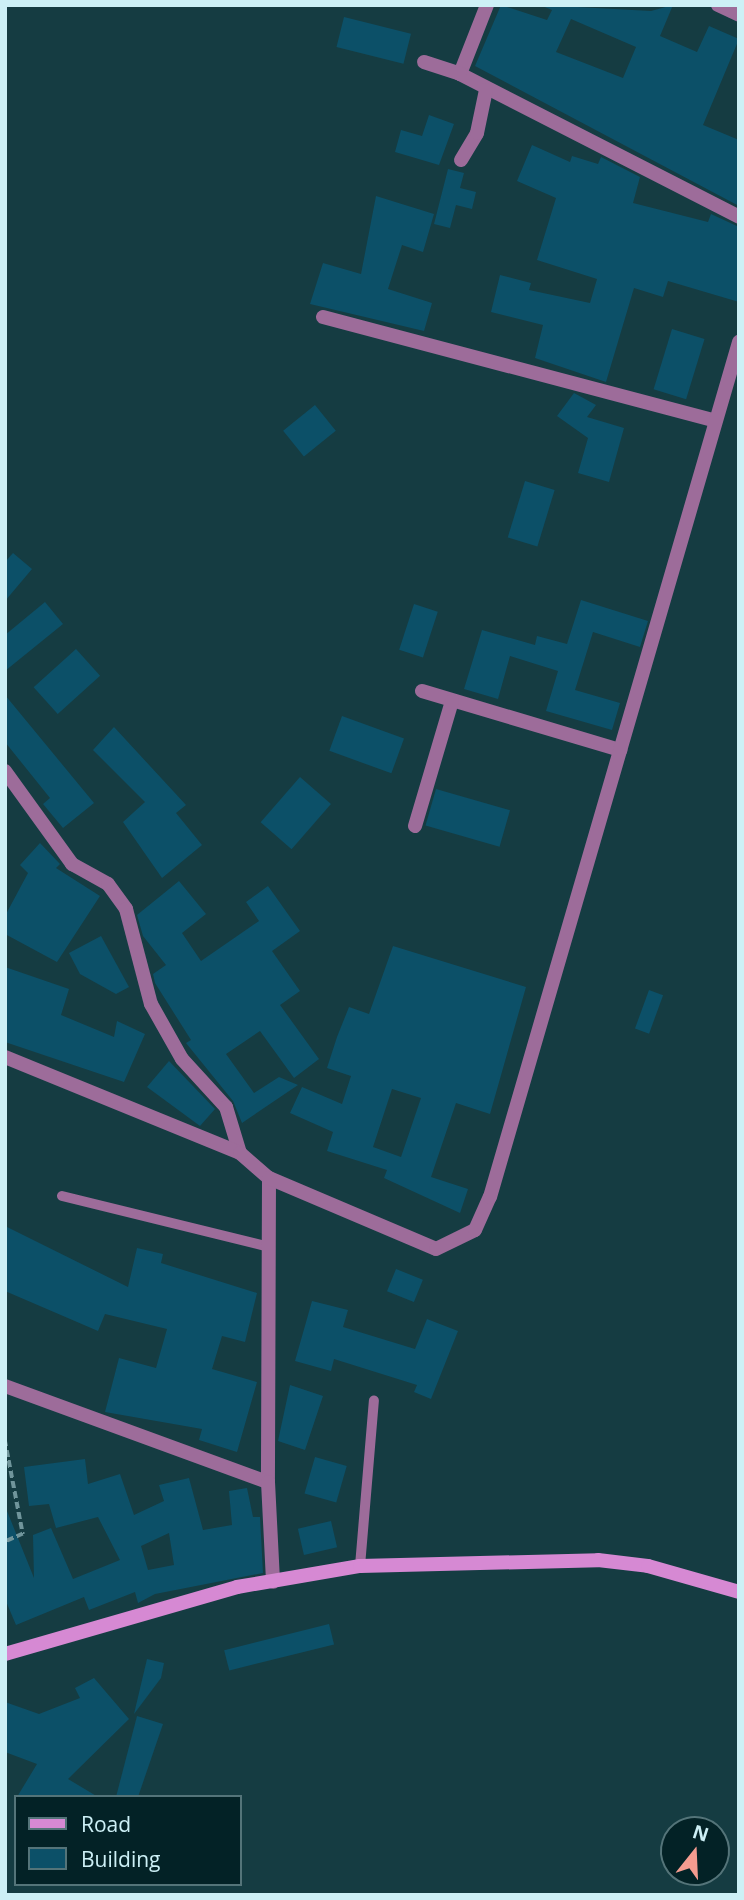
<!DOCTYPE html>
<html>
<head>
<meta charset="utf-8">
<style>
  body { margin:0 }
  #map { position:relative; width:744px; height:1900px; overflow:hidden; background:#153c42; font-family:"Open Sans",sans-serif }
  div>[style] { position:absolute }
  .building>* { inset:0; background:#0c5068; transform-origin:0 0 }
  .path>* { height:3.5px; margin-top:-1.75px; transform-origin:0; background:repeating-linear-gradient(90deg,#70959b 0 7px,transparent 0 10.5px) }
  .lane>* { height:10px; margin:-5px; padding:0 5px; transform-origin:5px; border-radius:5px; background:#9d6c9a }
  .street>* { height:14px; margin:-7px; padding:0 7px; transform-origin:7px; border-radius:7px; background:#9d6c9a }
  .secondary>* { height:14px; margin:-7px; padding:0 7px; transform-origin:7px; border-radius:7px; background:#d689d3 }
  span { translate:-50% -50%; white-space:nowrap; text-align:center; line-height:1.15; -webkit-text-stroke:5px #032226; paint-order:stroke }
  .frame { position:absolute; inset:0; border:7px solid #cdf0f6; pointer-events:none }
  .legend { position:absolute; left:14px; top:1795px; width:228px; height:91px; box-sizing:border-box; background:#032226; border:2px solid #547479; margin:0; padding:9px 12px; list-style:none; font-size:21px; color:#cdf0f6 }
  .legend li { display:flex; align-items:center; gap:14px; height:35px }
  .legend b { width:35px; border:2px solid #547479 }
  .north { position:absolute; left:660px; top:1816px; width:70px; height:70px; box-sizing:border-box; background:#032226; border:2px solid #547479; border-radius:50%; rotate:18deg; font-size:19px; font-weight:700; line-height:28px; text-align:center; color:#cdf0f6 }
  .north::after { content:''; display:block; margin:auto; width:24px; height:32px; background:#f59c90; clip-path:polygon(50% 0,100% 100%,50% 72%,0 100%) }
</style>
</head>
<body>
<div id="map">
  <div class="building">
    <i style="clip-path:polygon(evenodd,501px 5px,547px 20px,552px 10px,540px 5px,651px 11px,673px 5px,660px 36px,697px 52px,709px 26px,739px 39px,703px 125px,739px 140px,739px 206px,475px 66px,501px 5px,571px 19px,636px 47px,623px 78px,556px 52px,571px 19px)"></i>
    <i style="left:344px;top:17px;width:69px;height:31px;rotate:14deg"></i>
    <i style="clip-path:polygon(429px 115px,454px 124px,439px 165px,395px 152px,401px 130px,422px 136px)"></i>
    <i style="clip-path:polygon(532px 145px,570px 162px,572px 156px,598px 164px,601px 157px,640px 177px,633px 203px,708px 222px,711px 214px,739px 227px,739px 302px,668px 281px,663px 297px,634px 288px,606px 382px,535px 358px,543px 325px,491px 312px,500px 275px,531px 283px,529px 290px,590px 303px,597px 279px,537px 260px,556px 198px,517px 181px)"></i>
    <i style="clip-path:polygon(448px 169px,464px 173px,460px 188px,476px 192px,472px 209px,456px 205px,450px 228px,434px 224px)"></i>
    <i style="clip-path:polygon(376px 196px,434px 214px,423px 252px,402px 245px,388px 289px,432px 303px,424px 331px,310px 304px,323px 263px,361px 274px)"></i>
    <i style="left:672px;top:329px;width:34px;height:63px;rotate:17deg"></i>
    <i style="clip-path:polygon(574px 393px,596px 405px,587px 417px,624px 428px,609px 482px,578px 473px,588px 438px,557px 416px)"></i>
    <i style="left:315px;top:405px;width:33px;height:41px;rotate:51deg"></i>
    <i style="left:525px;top:481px;width:31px;height:59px;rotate:17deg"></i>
    <i style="clip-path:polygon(13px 553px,32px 569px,5px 601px,5px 562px)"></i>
    <i style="clip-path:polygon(581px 600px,648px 621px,640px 647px,593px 632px,575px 690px,620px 703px,612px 730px,546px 711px,558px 671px,510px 656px,498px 699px,464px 689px,482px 630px,535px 645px,537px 636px,567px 644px)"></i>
    <i style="clip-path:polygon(45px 602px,63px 624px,5px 671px,5px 635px)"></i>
    <i style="left:414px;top:604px;width:25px;height:48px;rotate:18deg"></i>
    <i style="left:76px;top:649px;width:36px;height:57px;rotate:48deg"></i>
    <i style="clip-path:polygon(5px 695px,94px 803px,63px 828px,43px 804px,50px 798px,5px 742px)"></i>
    <i style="left:342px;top:716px;width:66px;height:37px;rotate:20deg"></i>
    <i style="clip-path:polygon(114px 727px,186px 805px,176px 813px,202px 845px,162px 878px,123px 822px,145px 802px,93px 750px)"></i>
    <i style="left:300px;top:777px;width:41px;height:60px;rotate:41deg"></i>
    <i style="left:436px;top:789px;width:77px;height:38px;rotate:16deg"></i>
    <i style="clip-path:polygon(40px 843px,60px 864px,56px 868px,100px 896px,57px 962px,5px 934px,5px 916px,28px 873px,20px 865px)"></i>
    <i style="clip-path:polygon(179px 881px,206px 914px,182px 933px,201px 961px,259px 921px,246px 902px,268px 886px,300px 931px,272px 951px,300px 991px,280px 1005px,319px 1059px,294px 1078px,260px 1031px,226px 1054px,254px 1093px,279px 1077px,298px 1085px,242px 1123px,233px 1101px,186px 1043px,191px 1040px,155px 983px,153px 974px,166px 965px,143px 936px,137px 915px)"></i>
    <i style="clip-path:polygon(101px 936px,129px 987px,116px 994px,80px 974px,69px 953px)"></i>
    <i style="clip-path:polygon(evenodd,393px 946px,526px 987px,490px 1114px,456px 1103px,431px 1177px,468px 1189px,460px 1213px,384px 1178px,387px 1170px,327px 1151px,333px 1132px,290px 1113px,302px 1087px,342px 1104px,351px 1076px,327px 1068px,337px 1037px,349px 1007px,369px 1014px,393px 946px,392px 1089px,421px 1098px,401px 1157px,373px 1147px,392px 1089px)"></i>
    <i style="clip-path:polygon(5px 967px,69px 989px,61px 1015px,114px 1037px,117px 1021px,145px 1034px,124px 1082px,5px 1042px)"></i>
    <i style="left:649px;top:990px;width:15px;height:41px;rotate:20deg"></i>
    <i style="clip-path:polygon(169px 1061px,215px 1109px,200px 1126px,147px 1087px)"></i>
    <i style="clip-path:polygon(5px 1226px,128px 1287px,137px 1248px,163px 1254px,161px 1263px,257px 1293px,245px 1342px,222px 1336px,212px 1369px,257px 1382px,237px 1452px,199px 1440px,202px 1429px,105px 1412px,119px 1358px,156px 1368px,167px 1329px,105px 1314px,98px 1331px,5px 1291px)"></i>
    <i style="left:396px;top:1269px;width:29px;height:24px;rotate:22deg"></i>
    <i style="clip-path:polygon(312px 1301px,348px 1310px,343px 1327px,415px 1349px,427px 1319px,458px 1331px,431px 1399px,414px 1392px,417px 1385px,334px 1359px,331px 1371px,295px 1361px)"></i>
    <i style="clip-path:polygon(290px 1385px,323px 1396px,305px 1450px,278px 1441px)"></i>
    <i style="left:315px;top:1457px;width:33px;height:38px;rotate:16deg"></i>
    <i style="clip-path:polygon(evenodd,85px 1459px,88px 1484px,120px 1474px,134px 1515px,164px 1501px,159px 1485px,189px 1478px,203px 1530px,232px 1525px,229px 1491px,247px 1488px,253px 1517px,260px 1517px,263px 1573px,155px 1594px,138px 1603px,135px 1592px,89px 1610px,84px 1597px,16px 1625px,5px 1599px,5px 1506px,34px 1578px,33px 1535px,51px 1528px,73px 1579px,120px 1560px,98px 1517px,56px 1528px,49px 1504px,29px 1506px,24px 1467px,85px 1459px,169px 1533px,174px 1565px,148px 1570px,141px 1546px,169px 1533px)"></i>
    <i style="left:331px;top:1521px;width:27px;height:34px;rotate:77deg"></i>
    <i style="left:329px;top:1624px;width:21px;height:108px;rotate:76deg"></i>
    <i style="clip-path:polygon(147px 1659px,164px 1663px,161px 1678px,134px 1714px)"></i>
    <i style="clip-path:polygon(94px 1678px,129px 1719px,68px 1779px,98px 1797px,17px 1797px,37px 1764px,5px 1752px,5px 1702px,39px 1714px,80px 1698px,75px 1688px)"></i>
    <i style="clip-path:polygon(137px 1716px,163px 1724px,138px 1797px,116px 1797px)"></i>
  </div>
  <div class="path">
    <i style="left:5px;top:1440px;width:96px;rotate:79.2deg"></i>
    <i style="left:23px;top:1534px;width:20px;rotate:156deg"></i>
  </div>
  <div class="lane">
    <i style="left:62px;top:1196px;width:214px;rotate:13.8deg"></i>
    <i style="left:360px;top:1566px;width:166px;rotate:-85.2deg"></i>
  </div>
  <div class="street">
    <i style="left:487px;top:5px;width:74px;rotate:111.4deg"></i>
    <i style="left:460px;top:74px;width:314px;rotate:27.1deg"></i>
    <i style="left:718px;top:5px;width:23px;rotate:25deg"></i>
    <i style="left:424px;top:62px;width:38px;rotate:18deg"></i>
    <i style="left:461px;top:160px;width:31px;rotate:-59deg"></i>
    <i style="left:477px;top:133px;width:44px;rotate:-78.2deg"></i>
    <i style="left:323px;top:317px;width:404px;rotate:14.8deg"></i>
    <i style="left:422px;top:691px;width:207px;rotate:16.6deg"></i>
    <i style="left:5px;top:771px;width:115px;rotate:54.2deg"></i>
    <i style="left:72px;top:864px;width:41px;rotate:29.1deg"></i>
    <i style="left:108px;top:884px;width:31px;rotate:54deg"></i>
    <i style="left:126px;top:909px;width:98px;rotate:75.3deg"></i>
    <i style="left:151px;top:1004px;width:63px;rotate:60.6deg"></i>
    <i style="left:182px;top:1059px;width:65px;rotate:47.5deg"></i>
    <i style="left:226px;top:1107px;width:48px;rotate:73.1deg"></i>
    <i style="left:415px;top:826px;width:130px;rotate:-73.5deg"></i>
    <i style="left:5px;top:1057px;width:254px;rotate:22.2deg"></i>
    <i style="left:240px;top:1153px;width:38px;rotate:41deg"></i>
    <i style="left:269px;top:1178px;width:304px;rotate:90.2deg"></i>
    <i style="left:269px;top:1178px;width:181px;rotate:23deg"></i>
    <i style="left:436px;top:1249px;width:43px;rotate:-26deg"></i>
    <i style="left:475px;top:1230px;width:36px;rotate:-66deg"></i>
    <i style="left:490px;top:1197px;width:891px;rotate:-73.76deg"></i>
    <i style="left:5px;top:1386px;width:280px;rotate:20.1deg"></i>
    <i style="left:268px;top:1482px;width:100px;rotate:87.1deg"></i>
  </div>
  <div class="secondary">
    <i style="left:5px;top:1654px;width:241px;rotate:-16.1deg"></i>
    <i style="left:237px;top:1587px;width:125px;rotate:-9.7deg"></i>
    <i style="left:360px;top:1566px;width:238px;rotate:-1.4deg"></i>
    <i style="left:598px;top:1560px;width:50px;rotate:6.8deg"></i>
    <i style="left:648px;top:1566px;width:95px;rotate:15.9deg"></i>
  </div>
  <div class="frame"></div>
  <ul class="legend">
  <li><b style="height:9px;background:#d689d3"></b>Road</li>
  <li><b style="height:19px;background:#0c5068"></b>Building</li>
  </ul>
  <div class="north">N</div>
</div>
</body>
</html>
